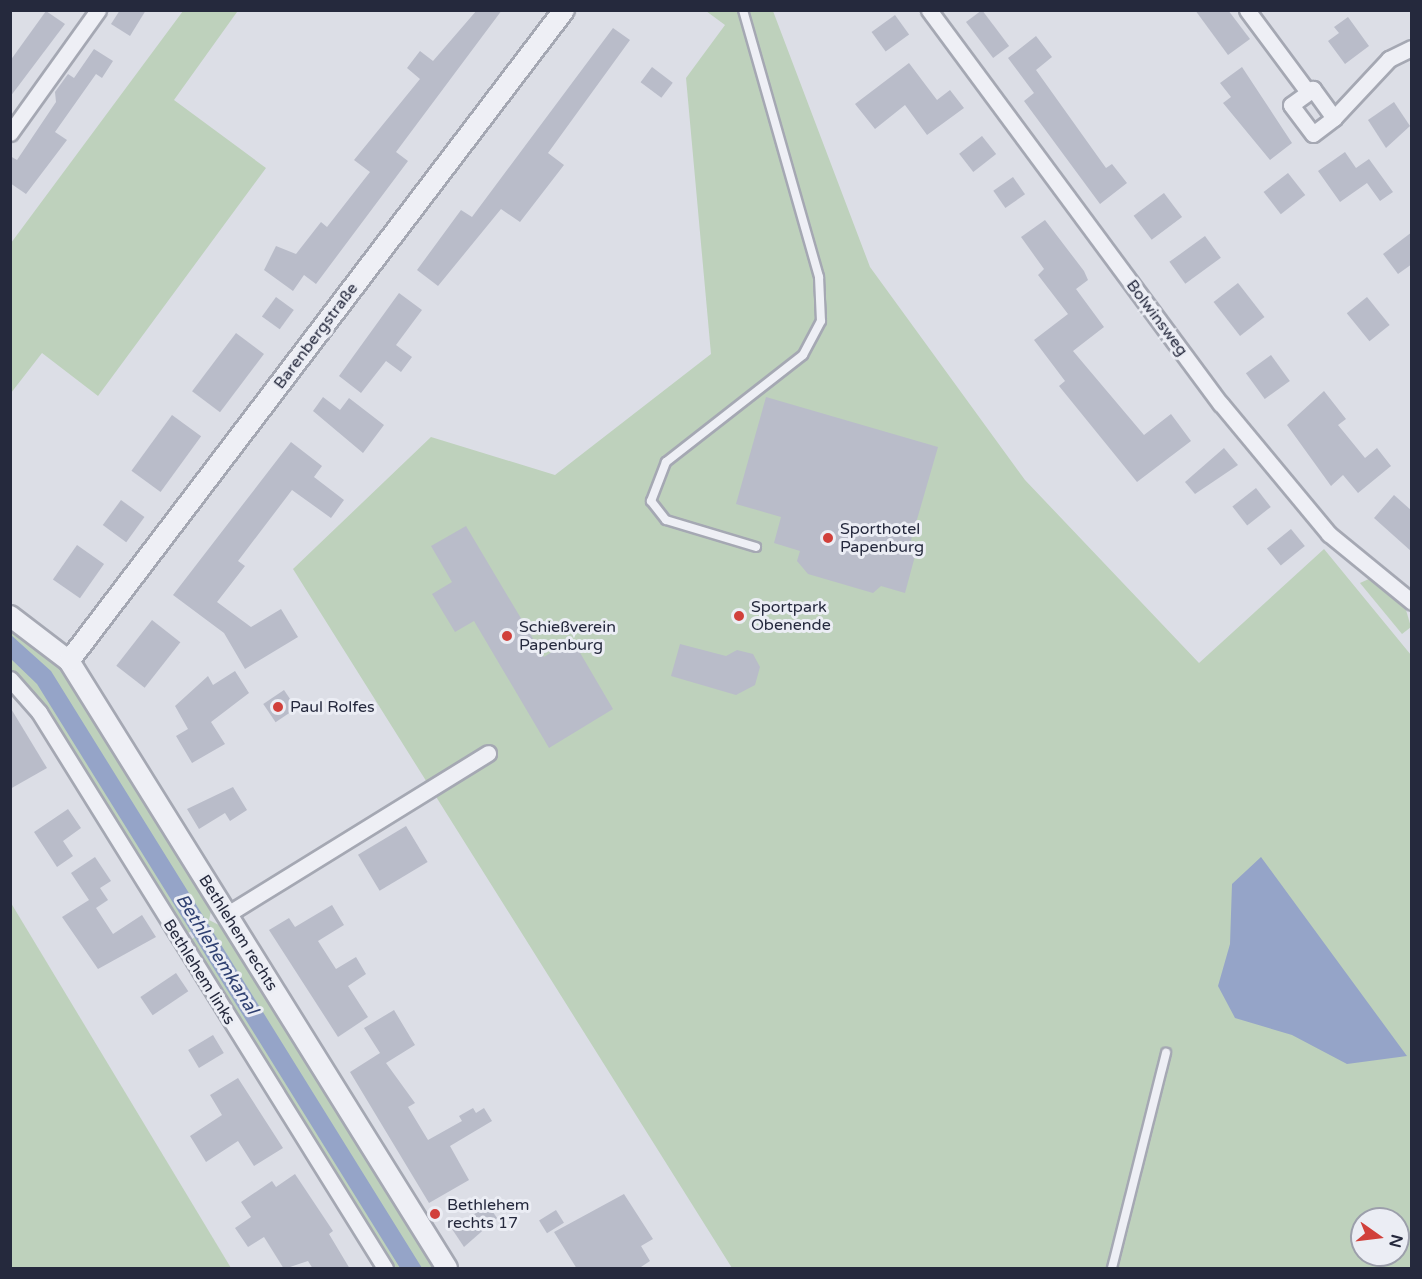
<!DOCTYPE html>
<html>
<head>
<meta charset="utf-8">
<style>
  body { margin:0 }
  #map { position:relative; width:1422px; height:1279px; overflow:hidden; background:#dcdee6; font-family:"Varela Round",sans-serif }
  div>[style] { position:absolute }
  .green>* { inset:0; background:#bed1bc }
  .water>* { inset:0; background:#95a4c8 }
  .building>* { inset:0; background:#b9bcc9; transform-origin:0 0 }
  .roads { filter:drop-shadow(2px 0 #a5a8b3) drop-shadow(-2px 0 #a5a8b3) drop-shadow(0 2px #a5a8b3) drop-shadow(0 -2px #a5a8b3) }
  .service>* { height:8px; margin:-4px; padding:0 4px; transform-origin:4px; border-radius:4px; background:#eeeff5 }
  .minor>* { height:15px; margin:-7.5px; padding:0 7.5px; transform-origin:7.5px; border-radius:7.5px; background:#eeeff5 }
  .tertiary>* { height:20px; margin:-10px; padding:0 10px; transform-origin:10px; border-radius:10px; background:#eeeff5 }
  .dots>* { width:16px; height:16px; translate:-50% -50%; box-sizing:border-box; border:3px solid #ebedf4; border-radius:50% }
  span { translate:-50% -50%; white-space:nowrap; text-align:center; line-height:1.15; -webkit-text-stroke:6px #ebedf4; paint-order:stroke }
  .street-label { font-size:16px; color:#25293d }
  .poi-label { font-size:16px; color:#25293d }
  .left { translate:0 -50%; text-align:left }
  .water-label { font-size:18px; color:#2f4071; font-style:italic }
  .frame { position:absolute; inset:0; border:12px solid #25293d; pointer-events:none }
  .north { position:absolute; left:1350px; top:1207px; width:60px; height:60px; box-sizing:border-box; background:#ebedf4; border:2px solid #9c9fab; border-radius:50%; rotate:104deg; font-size:16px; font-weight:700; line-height:24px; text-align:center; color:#25293d }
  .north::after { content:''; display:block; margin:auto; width:21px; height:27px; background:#d1403b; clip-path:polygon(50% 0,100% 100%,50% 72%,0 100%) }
</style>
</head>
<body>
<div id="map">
  <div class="green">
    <i style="clip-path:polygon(183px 11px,237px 12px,174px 100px,266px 168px,98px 396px,42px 353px,11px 393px,11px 243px)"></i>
    <i style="clip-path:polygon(evenodd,706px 11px,773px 11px,870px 267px,1025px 480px,1199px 663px,1324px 549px,1411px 655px,1411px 1268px,732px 1268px,293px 569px,431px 437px,555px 475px,711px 354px,686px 78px,725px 25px,706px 11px,1362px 1219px,1398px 1219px,1398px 1255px,1362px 1255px,1362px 1219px)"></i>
    <i style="clip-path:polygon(1371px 578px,1406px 610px,1411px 627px,1402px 634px,1360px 583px)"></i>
    <i style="clip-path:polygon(10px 626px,65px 670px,212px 907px,209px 920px,223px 927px,439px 1268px,393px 1268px,189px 941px,195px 937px,192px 931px,184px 935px,34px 693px,11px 671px)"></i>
    <i style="clip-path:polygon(11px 903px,178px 1180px,231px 1268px,11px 1268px)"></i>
  </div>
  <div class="water">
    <i style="clip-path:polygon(11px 635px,51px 671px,422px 1268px,400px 1268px,37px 684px,11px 659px)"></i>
    <i style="clip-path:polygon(1261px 857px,1407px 1056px,1347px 1064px,1292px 1035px,1235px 1018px,1218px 986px,1230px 944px,1232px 884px)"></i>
  </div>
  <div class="building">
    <i style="clip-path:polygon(120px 10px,146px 10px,130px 36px,111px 24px)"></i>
    <i style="clip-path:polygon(477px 10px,502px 10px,396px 152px,408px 161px,316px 284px,304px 275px,293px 291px,264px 270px,276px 246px,296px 254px,321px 222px,327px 227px,370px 172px,354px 160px,420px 79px,407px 68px,420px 51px,433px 61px)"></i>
    <i style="left:982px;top:10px;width:45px;height:20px;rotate:53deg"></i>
    <i style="clip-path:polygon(1195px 10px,1228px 10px,1250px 39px,1228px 55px)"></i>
    <i style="clip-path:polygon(46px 11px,65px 24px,10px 97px,10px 61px)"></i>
    <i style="left:895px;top:15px;width:24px;height:29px;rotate:54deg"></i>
    <i style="clip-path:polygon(1348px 17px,1369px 46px,1345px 64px,1328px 41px,1339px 33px,1334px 27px)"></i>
    <i style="clip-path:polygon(613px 28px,630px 40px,548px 153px,564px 165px,520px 222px,501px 209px,438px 286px,417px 270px,461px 210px,472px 217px)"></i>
    <i style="clip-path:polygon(1036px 36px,1052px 57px,1036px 70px,1106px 168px,1112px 164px,1127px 183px,1100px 204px,1024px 101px,1034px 93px,1008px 58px)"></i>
    <i style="clip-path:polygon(94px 49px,113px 61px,102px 78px,96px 74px,55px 132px,67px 140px,26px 194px,10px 183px,10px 156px,17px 160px,56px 102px,55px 92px,68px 74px,74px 78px)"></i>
    <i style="clip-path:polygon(909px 63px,937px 100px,950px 90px,964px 108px,927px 135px,905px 105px,875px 129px,855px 104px)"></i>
    <i style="left:652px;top:67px;width:26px;height:19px;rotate:37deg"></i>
    <i style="clip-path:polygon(1242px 67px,1292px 143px,1270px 160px,1223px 103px,1231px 97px,1220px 83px)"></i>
    <i style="clip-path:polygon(1394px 102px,1410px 126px,1386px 148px,1368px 120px)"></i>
    <i style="left:982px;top:136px;width:23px;height:29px;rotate:52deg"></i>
    <i style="clip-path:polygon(1345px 152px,1356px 168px,1369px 159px,1393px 192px,1380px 201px,1367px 183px,1340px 202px,1318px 171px)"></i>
    <i style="left:1288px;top:173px;width:28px;height:31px;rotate:52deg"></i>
    <i style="left:1013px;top:177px;width:21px;height:24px;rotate:55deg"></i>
    <i style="left:1164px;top:193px;width:30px;height:38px;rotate:53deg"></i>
    <i style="clip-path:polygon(1045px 220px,1084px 271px,1088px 280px,1076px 289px,1104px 327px,1073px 351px,1144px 435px,1171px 414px,1191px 441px,1137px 482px,1059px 386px,1065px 381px,1034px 340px,1068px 314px,1038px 275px,1044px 269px,1021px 237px)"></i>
    <i style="clip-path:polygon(1412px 232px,1412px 264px,1398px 274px,1383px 254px)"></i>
    <i style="left:1205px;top:236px;width:27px;height:44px;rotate:54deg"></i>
    <i style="left:1238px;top:283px;width:43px;height:31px;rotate:52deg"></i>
    <i style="clip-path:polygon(399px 293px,422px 310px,396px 345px,412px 357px,401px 372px,386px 361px,361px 393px,339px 376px)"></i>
    <i style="left:276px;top:297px;width:22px;height:24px;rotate:36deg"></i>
    <i style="left:1367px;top:297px;width:36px;height:26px;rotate:51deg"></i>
    <i style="left:236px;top:333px;width:35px;height:73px;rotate:37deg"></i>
    <i style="left:1271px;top:355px;width:32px;height:31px;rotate:54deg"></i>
    <i style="clip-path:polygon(1324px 391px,1346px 419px,1338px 425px,1365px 458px,1377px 448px,1391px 466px,1358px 493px,1343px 475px,1331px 486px,1287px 425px)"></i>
    <i style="clip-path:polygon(323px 397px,340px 410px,349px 398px,384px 425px,363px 453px,313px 411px)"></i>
    <i style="clip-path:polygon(766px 397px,938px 447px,907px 554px,915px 556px,905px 593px,881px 586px,873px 593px,808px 574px,797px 561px,800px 551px,774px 543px,781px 517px,736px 504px)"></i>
    <i style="left:172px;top:415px;width:36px;height:69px;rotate:36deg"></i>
    <i style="clip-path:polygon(291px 442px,322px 466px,314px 477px,344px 500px,331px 518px,292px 490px,238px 561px,245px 566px,217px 602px,251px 627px,281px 609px,298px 637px,245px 669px,224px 633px,173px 595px)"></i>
    <i style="clip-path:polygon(1224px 448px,1238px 465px,1195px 494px,1185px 482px)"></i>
    <i style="left:1256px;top:488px;width:24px;height:30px;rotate:52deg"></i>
    <i style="clip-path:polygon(1394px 495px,1412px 511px,1412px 552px,1374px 518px)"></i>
    <i style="left:121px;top:500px;width:29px;height:31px;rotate:36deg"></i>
    <i style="clip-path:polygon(466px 526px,544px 657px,572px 639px,613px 709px,549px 748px,474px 621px,455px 632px,432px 594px,452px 582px,431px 546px)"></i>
    <i style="left:1291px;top:529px;width:22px;height:31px;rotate:51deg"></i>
    <i style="left:77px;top:545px;width:33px;height:42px;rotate:35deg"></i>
    <i style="left:152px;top:620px;width:36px;height:58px;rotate:38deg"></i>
    <i style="clip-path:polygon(680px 644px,726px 656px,737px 650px,753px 654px,760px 667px,755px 685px,736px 695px,671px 676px)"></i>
    <i style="clip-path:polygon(235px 671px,249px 693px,211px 722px,225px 744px,192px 763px,176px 736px,188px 729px,175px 706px,208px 676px,213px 685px)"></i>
    <i style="left:284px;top:690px;width:22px;height:25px;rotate:56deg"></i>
    <i style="clip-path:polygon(10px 707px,47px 768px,10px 789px)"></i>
    <i style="clip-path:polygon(233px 787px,247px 810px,230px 821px,225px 813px,199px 829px,187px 809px)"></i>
    <i style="clip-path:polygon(68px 809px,81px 828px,63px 841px,73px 856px,57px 867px,34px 832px)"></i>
    <i style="left:406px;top:826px;width:42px;height:56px;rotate:59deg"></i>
    <i style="clip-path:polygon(95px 857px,111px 881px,100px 888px,108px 900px,96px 908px,113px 934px,142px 915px,156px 937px,98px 969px,62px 917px,89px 900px,71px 873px)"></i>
    <i style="clip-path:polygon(332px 905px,344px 925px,318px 941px,336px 969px,356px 957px,366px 974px,348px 986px,368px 1017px,338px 1037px,269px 930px,289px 918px,295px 927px)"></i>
    <i style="left:176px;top:973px;width:22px;height:43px;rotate:56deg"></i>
    <i style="clip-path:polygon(394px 1010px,415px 1045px,386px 1063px,415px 1103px,408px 1107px,428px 1140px,462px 1121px,459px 1116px,473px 1108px,476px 1113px,484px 1108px,492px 1121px,450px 1146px,469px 1180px,429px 1203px,350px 1072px,380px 1053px,364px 1028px)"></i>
    <i style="left:213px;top:1035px;width:21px;height:29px;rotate:59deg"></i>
    <i style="clip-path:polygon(238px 1078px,283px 1148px,254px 1166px,238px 1141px,206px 1162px,190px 1136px,222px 1115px,210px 1095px)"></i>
    <i style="clip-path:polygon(295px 1174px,333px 1231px,329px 1234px,350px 1269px,313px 1269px,308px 1261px,284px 1269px,264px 1237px,248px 1247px,235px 1228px,251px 1217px,241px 1202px,272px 1181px,276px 1187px)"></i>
    <i style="clip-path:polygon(624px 1194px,653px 1239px,641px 1246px,650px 1261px,638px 1269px,577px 1269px,554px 1232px)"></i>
    <i style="clip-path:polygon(488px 1205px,497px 1218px,464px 1247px,452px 1229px)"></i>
    <i style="left:556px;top:1210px;width:15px;height:20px;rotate:58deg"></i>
  </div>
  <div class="roads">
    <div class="service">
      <i style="left:743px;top:10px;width:278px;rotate:74.1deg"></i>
      <i style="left:819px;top:277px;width:44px;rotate:87.4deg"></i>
      <i style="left:821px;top:321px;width:38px;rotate:118deg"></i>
      <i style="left:803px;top:355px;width:174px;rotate:142deg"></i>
      <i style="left:666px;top:462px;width:42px;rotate:111deg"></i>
      <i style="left:651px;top:501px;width:24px;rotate:52deg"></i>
      <i style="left:666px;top:520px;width:94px;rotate:16.7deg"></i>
      <i style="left:1112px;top:1268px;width:222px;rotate:-75.9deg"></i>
    </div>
    <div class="minor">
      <i style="left:929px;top:10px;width:490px;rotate:53.5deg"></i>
      <i style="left:1221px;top:404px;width:169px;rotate:50.3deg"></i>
      <i style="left:1329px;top:534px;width:107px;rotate:39.3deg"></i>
      <i style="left:1247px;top:10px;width:102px;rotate:53.4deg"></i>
      <i style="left:1334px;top:118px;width:36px;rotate:-126deg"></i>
      <i style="left:1313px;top:89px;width:27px;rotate:144deg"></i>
      <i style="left:1291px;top:105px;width:36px;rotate:53deg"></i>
      <i style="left:1313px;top:134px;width:26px;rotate:-37deg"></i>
      <i style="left:1334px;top:118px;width:81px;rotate:-47deg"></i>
      <i style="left:1389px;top:59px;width:25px;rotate:-26deg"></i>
      <i style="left:10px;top:133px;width:151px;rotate:-54.4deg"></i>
      <i style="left:10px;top:679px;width:44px;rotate:48.7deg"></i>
      <i style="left:39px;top:712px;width:655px;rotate:58.11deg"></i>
      <i style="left:226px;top:915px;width:308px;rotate:-31.7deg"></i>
    </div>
    <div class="tertiary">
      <i style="left:10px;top:616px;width:74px;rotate:37.3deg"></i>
      <i style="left:69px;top:661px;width:715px;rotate:58.09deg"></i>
      <i style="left:69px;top:661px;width:818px;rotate:-52.75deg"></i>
    </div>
  </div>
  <div class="dots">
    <i style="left:828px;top:538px;background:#d1403b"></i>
    <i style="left:739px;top:616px;background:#d1403b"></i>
    <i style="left:507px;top:636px;background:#d1403b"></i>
    <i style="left:278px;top:707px;background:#d1403b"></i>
    <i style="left:435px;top:1214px;background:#d1403b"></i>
  </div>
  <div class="street-label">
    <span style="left:1157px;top:318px;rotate:53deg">Bolwinsweg</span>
    <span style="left:316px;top:336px;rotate:-53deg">Barenbergstraße</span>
    <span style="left:238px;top:933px;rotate:58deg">Bethlehem rechts</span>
    <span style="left:199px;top:972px;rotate:58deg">Bethlehem links</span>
  </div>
  <div class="poi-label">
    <span class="left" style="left:840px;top:538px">Sporthotel<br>Papenburg</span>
    <span class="left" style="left:751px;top:616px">Sportpark<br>Obenende</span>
    <span class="left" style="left:519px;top:636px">Schießverein<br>Papenburg</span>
    <span class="left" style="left:290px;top:707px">Paul Rolfes</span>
    <span class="left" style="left:447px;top:1214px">Bethlehem<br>rechts 17</span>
  </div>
  <div class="water-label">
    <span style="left:217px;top:954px;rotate:58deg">Bethlehemkanal</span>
  </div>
  <div class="frame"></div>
  <div class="north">N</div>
</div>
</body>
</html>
